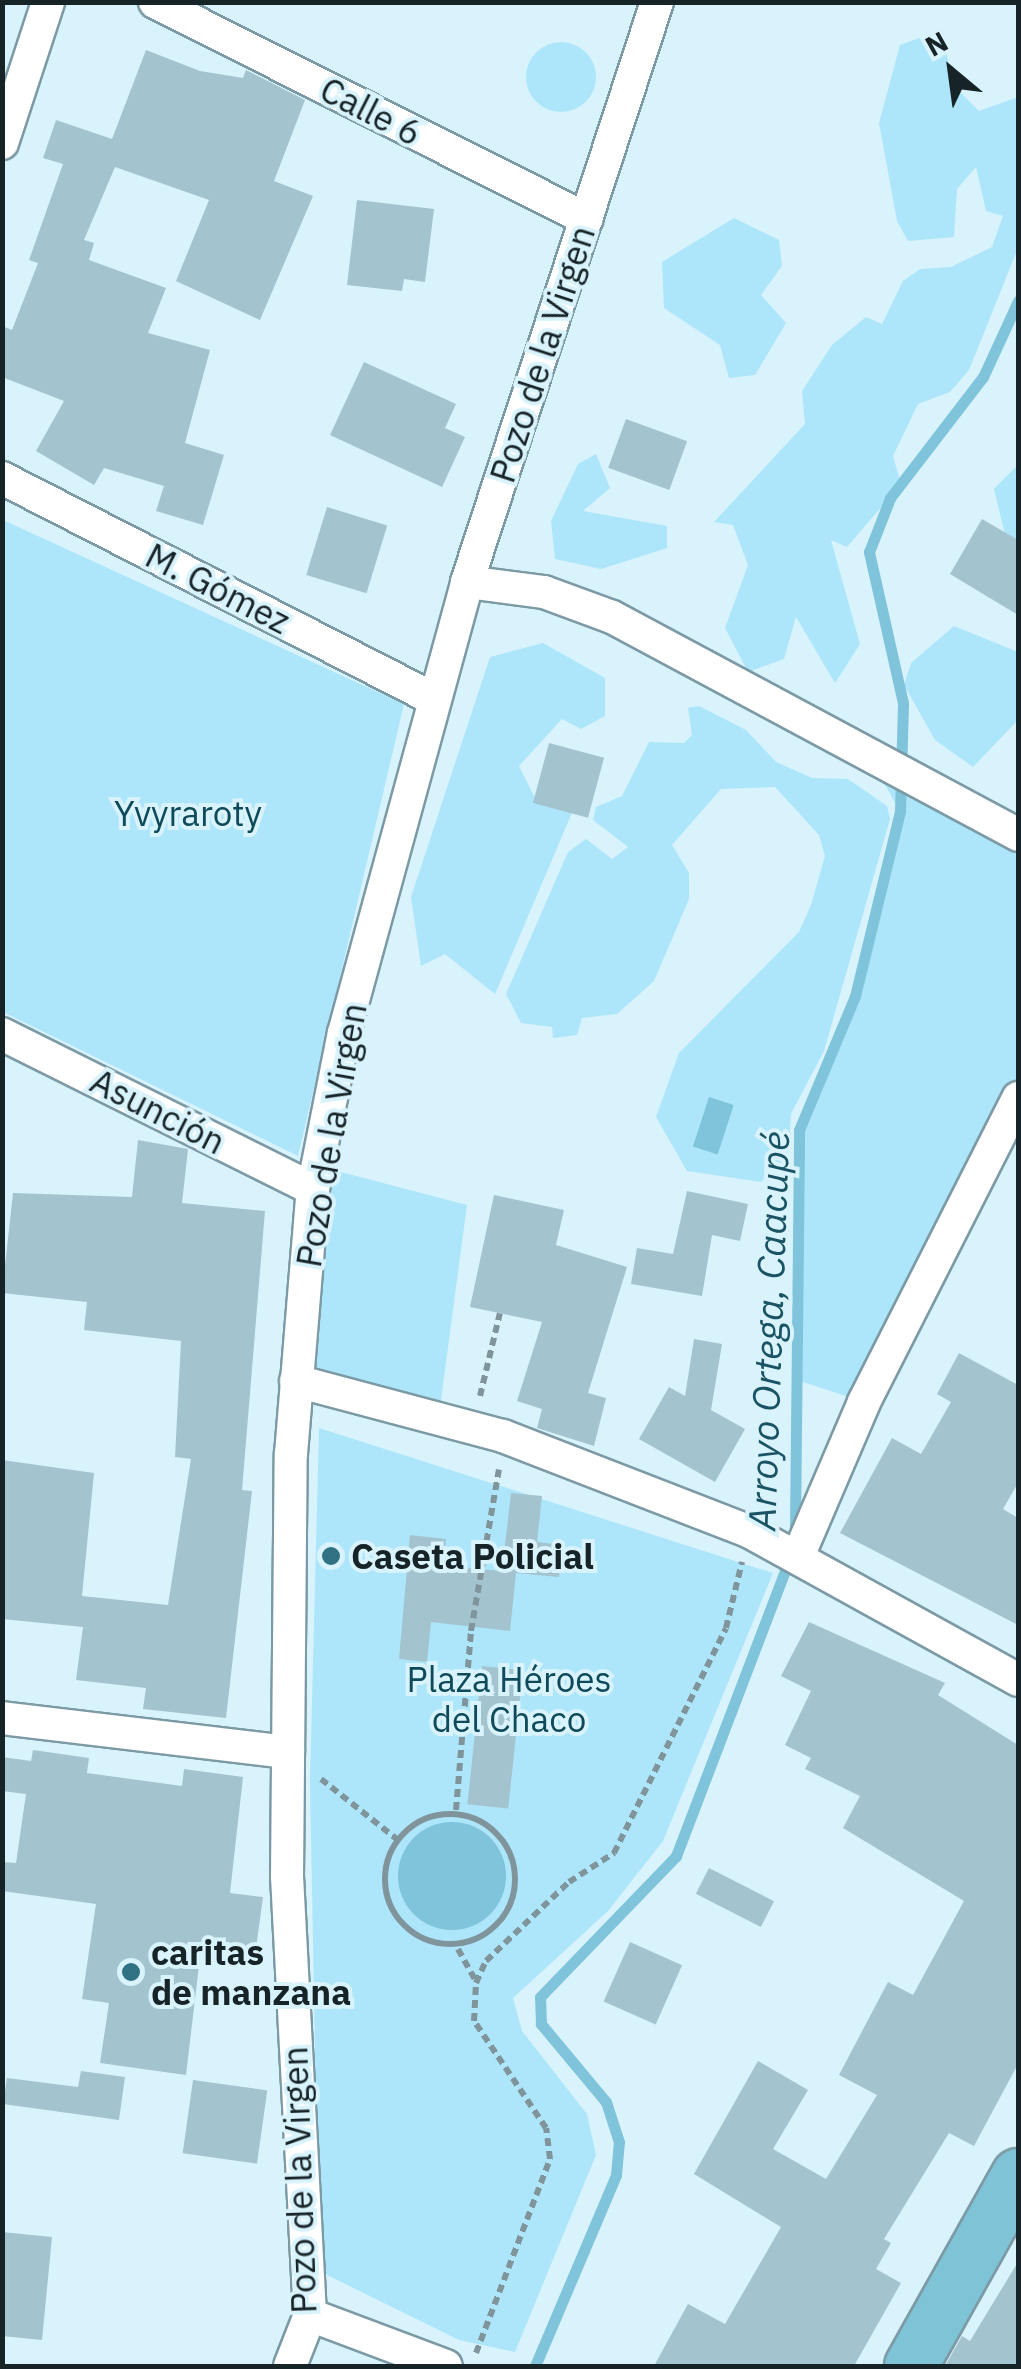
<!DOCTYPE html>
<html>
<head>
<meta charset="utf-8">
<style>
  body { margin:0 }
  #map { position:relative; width:1021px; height:2369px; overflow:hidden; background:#d9f3fc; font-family:"IBM Plex Sans",sans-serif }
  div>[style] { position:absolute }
  .green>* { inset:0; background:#ade6fa }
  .round { border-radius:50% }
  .water>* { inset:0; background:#80c4db; transform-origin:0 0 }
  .stream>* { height:11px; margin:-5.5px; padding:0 5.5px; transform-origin:5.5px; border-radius:5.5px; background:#80c4db }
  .building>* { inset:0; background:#a3c3ce; transform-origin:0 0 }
  .path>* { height:6px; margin-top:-3px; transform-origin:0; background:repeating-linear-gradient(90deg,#80949b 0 8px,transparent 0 13px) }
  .path>.ring { margin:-3px; padding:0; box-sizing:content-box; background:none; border:6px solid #80949b; border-radius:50% }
  .roads { filter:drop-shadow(2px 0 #7c9aa5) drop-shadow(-2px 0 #7c9aa5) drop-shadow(0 2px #7c9aa5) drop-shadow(0 -2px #7c9aa5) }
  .street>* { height:32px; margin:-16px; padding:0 16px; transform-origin:16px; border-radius:16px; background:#fff }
  .primary>* { height:52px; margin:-26px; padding:0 26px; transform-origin:26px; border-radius:26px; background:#7ec3d6 }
  .dots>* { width:28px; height:28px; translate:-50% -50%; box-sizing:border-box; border:5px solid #d9f3fc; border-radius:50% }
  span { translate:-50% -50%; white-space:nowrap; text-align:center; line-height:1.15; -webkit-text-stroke:8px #d9f3fc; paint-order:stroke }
  .street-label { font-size:35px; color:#162327 }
  .park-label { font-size:35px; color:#0e4a5a }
  .poi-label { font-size:35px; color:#162327; font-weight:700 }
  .left { translate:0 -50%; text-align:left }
  .water-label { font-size:38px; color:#1a5363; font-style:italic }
  .frame { position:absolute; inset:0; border:5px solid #162327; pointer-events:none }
  .north { position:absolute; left:901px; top:20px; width:100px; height:100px; -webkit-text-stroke:8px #d9f3fc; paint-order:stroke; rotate:331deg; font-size:28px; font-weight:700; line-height:40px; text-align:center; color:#162327 }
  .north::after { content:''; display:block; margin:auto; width:35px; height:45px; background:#162327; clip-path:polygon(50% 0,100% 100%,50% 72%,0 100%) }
</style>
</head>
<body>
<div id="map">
  <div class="green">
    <i style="clip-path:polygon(941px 30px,954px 86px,979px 111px,1018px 97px,1018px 248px,969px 370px,950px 392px,918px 404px,893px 456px,901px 484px,847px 547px,831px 540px,860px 644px,835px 683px,796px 617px,784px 659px,748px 672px,725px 628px,748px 565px,733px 525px,714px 522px,805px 424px,802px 391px,832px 345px,866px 317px,882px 324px,903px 281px,920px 269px,951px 267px,992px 247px,1003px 216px,986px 211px,976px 167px,957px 189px,954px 237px,908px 241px,897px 221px,879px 123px,900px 45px)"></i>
    <i class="round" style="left:526px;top:42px;width:70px;height:70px"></i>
    <i style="clip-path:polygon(734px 218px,779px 240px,782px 266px,761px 295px,786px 323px,755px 375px,729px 378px,720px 345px,664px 308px,662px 262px)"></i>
    <i style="clip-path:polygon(596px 454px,610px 488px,583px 511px,667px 526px,667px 548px,601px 569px,555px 559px,551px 521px,578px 464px)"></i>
    <i style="clip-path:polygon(1018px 465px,1018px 589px,994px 489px)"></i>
    <i style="clip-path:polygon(3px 520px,404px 704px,298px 1156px,3px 1012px)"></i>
    <i style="clip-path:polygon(954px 626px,1018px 652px,1018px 720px,973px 767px,935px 740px,904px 685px,911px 663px)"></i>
    <i style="clip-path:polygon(543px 643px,605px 678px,605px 716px,581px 729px,562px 719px,519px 766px,534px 796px,577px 801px,495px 994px,445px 954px,421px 966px,411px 897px,490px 657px)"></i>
    <i style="clip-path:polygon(699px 706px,746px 730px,776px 762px,812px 778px,848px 779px,887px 806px,890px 819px,824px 1051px,791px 1114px,788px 1156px,761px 1182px,687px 1171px,656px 1117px,679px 1053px,799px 932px,811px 905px,825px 856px,819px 835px,775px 787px,721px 789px,672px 845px,689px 873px,689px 899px,654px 981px,617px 1014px,582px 1018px,577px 1035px,553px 1038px,552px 1027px,521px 1023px,506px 994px,568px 852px,586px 839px,612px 859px,628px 847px,593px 820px,596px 807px,622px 796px,649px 742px,684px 743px,692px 735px,688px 708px)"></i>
    <i style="clip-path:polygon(870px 757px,1018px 835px,1018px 1098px,864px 1402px,797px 1380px,799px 1130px,855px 996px,900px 812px)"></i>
    <i style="clip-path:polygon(318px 1166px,467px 1205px,439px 1415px,296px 1381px)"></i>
    <i style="clip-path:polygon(319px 1428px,773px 1573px,663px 1841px,608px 1911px,513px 1998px,522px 2031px,587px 2114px,596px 2155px,515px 2352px,459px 2340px,319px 2271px,310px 1780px)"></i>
  </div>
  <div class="water">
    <i style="left:709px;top:1097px;width:26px;height:52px;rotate:18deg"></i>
    <i class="round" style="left:398px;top:1822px;width:108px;height:108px"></i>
  </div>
  <div class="stream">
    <i style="left:795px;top:1527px;width:397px;rotate:-89.4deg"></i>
    <i style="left:799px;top:1130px;width:145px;rotate:-67.3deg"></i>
    <i style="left:855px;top:996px;width:190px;rotate:-76.3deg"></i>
    <i style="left:900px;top:811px;width:108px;rotate:-88.4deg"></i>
    <i style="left:903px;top:703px;width:155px;rotate:-102.7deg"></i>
    <i style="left:869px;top:552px;width:58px;rotate:-68.7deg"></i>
    <i style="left:890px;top:498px;width:153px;rotate:-52.5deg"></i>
    <i style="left:983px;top:377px;width:84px;rotate:-65.3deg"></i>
    <i style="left:535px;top:2366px;width:207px;rotate:-67deg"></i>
    <i style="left:616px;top:2175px;width:33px;rotate:-85deg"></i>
    <i style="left:619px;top:2142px;width:42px;rotate:-108deg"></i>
    <i style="left:606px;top:2102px;width:102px;rotate:-129.8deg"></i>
    <i style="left:541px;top:2024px;width:27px;rotate:-92deg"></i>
    <i style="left:540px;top:1997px;width:196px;rotate:-46deg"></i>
    <i style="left:676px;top:1856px;width:317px;rotate:-69.1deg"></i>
  </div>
  <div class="building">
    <i style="clip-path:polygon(146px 50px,200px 71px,243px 78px,246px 70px,305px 100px,274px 181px,313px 196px,260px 320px,176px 281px,209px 200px,115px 167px,84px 240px,94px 243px,89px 260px,166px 288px,148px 333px,210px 350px,185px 443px,224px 455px,203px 525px,156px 511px,164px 486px,104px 468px,94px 485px,36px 451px,64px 401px,2px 377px,2px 326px,12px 330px,38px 263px,29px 260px,63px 164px,43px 158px,56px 120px,112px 139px)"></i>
    <i style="clip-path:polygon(357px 200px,434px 209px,425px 282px,404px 279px,402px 291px,347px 285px)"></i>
    <i style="clip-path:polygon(364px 362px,456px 404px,445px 428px,465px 437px,442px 487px,330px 435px)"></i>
    <i style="left:626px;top:419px;width:65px;height:52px;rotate:20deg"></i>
    <i style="left:327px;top:507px;width:63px;height:71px;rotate:17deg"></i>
    <i style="clip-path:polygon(982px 519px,1018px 540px,1018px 615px,950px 574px)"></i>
    <i style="left:549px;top:743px;width:57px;height:62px;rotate:15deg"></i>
    <i style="clip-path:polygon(138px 1140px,188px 1149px,182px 1203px,265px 1211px,242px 1490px,252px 1491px,226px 1718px,143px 1709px,146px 1688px,76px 1680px,83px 1627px,2px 1619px,2px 1460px,94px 1473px,82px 1596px,168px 1605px,191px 1459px,175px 1457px,181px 1341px,84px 1330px,87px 1302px,2px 1293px,13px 1193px,132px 1197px)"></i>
    <i style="clip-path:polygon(687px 1191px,748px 1204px,740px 1241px,712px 1235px,702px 1296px,631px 1284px,637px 1248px,673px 1254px)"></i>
    <i style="clip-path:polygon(494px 1195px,564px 1210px,556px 1245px,627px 1267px,588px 1393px,606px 1398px,594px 1446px,537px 1428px,542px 1409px,517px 1401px,542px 1322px,470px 1307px)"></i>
    <i style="clip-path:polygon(694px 1339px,722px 1344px,711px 1410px,745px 1429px,715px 1482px,639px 1439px,669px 1387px,685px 1396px)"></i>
    <i style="clip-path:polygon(959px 1353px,1018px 1385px,1018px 1483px,1003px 1509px,1018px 1518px,1018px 1625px,840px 1533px,892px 1438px,921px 1454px,951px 1402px,937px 1394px)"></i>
    <i style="clip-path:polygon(511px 1493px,542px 1496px,537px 1542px,563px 1545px,559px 1577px,516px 1573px,510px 1631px,431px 1622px,427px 1662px,399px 1659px,410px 1535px,446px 1539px,443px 1566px,502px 1571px)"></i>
    <i style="clip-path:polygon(809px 1622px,945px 1683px,938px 1695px,1018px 1745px,1018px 2064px,974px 2146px,949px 2133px,884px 2239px,891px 2243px,876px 2269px,901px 2283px,854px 2366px,654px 2366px,688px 2304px,725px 2324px,781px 2227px,694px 2174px,758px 2061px,808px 2090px,773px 2149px,826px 2179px,877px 2095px,839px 2075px,888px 1982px,913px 1995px,964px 1901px,843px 1828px,860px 1796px,805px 1769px,811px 1758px,785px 1745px,811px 1691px,781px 1676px)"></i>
    <i style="left:482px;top:1666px;width:41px;height:139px;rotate:6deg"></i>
    <i style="clip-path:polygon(33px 1750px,89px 1758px,87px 1773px,182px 1786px,184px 1769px,243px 1777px,230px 1893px,263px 1897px,255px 1956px,201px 1949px,186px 2075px,100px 2063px,109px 2003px,82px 1999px,96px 1904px,2px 1891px,2px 1862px,16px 1863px,26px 1794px,2px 1791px,2px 1757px,31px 1761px)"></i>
    <i style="left:709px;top:1868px;width:73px;height:29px;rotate:27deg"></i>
    <i style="left:630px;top:1942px;width:57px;height:65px;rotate:24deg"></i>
    <i style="clip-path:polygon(81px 2071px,125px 2077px,119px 2120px,3px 2104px,7px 2078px,78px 2087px)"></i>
    <i style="left:193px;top:2080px;width:75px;height:74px;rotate:8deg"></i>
    <i style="clip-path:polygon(2px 2232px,52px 2237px,42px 2340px,2px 2336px)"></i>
    <i style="clip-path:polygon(1018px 2262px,1018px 2366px,945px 2366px,962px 2336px,970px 2341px)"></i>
  </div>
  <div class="path">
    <i style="left:480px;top:1396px;width:85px;rotate:-76.5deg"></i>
    <i style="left:321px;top:1779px;width:98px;rotate:38.4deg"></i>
    <i style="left:456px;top:1810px;width:180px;rotate:-85.2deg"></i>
    <i style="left:471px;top:1631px;width:164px;rotate:-80.2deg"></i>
    <i class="ring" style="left:385px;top:1814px;width:124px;height:124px"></i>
    <i style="left:458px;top:1949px;width:37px;rotate:61deg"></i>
    <i style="left:476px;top:2353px;width:208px;rotate:-69.1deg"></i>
    <i style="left:550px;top:2159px;width:31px;rotate:-97deg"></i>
    <i style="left:546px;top:2128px;width:129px;rotate:-123.9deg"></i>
    <i style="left:474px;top:2021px;width:38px;rotate:-87deg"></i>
    <i style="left:476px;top:1983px;width:24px;rotate:-66deg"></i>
    <i style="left:486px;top:1961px;width:115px;rotate:-43.6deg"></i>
    <i style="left:569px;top:1882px;width:54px;rotate:-32.8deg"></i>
    <i style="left:614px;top:1853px;width:251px;rotate:-63.5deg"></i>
    <i style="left:726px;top:1628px;width:68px;rotate:-76.4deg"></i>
  </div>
  <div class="roads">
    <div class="street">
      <i style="left:155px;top:2px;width:483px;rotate:26.7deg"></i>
      <i style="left:2px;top:143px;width:148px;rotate:-71.9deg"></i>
      <i style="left:2px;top:478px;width:484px;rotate:27.1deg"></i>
      <i style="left:467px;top:582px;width:78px;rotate:7.4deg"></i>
      <i style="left:544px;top:592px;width:72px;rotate:20.2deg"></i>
      <i style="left:612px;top:617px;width:461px;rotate:28.2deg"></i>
      <i style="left:2px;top:1034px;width:347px;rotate:26.5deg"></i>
      <i style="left:296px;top:1381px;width:214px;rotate:14.9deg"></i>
      <i style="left:503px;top:1436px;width:265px;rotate:21.2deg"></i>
      <i style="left:750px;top:1532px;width:306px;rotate:28.9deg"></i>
      <i style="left:799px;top:1554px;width:165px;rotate:-66.8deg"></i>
      <i style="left:864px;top:1402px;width:341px;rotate:-63.1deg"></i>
      <i style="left:2px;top:1718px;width:288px;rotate:6.8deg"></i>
      <i style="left:310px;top:2315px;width:145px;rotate:20.6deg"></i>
      <i style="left:290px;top:2366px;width:55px;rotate:-68.6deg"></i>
      <i style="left:310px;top:2315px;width:439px;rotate:-93deg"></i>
      <i style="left:287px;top:1877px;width:423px;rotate:-89.5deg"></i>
      <i style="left:291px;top:1454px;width:266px;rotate:-85.3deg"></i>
      <i style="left:313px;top:1189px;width:159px;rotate:-78.8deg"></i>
      <i style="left:344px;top:1033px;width:467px;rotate:-74.7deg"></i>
      <i style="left:467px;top:582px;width:610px;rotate:-71.86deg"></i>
    </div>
    <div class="primary">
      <i style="left:911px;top:2366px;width:219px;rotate:-60.7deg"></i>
    </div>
  </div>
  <div class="dots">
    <i style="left:331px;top:1556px;background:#307184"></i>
    <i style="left:131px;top:1972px;background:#307184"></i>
  </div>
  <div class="street-label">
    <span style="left:371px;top:111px;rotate:27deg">Calle 6</span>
    <span style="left:542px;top:354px;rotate:-72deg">Pozo de la Virgen</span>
    <span style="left:218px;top:588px;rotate:27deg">M. Gómez</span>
    <span style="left:158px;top:1111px;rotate:27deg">Asunción</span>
    <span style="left:331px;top:1135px;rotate:-80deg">Pozo de la Virgen</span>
    <span style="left:299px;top:2180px;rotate:-92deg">Pozo de la Virgen</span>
  </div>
  <div class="park-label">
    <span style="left:188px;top:813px">Yvyraroty</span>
    <span style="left:509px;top:1699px">Plaza Héroes<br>del Chaco</span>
  </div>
  <div class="poi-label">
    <span class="left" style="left:351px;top:1556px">Caseta Policial</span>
    <span class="left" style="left:151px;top:1972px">caritas<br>de manzana</span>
  </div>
  <div class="water-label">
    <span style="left:768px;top:1331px;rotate:-88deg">Arroyo Ortega, Caacupé</span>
  </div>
  <div class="frame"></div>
  <div class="north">N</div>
</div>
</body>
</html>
